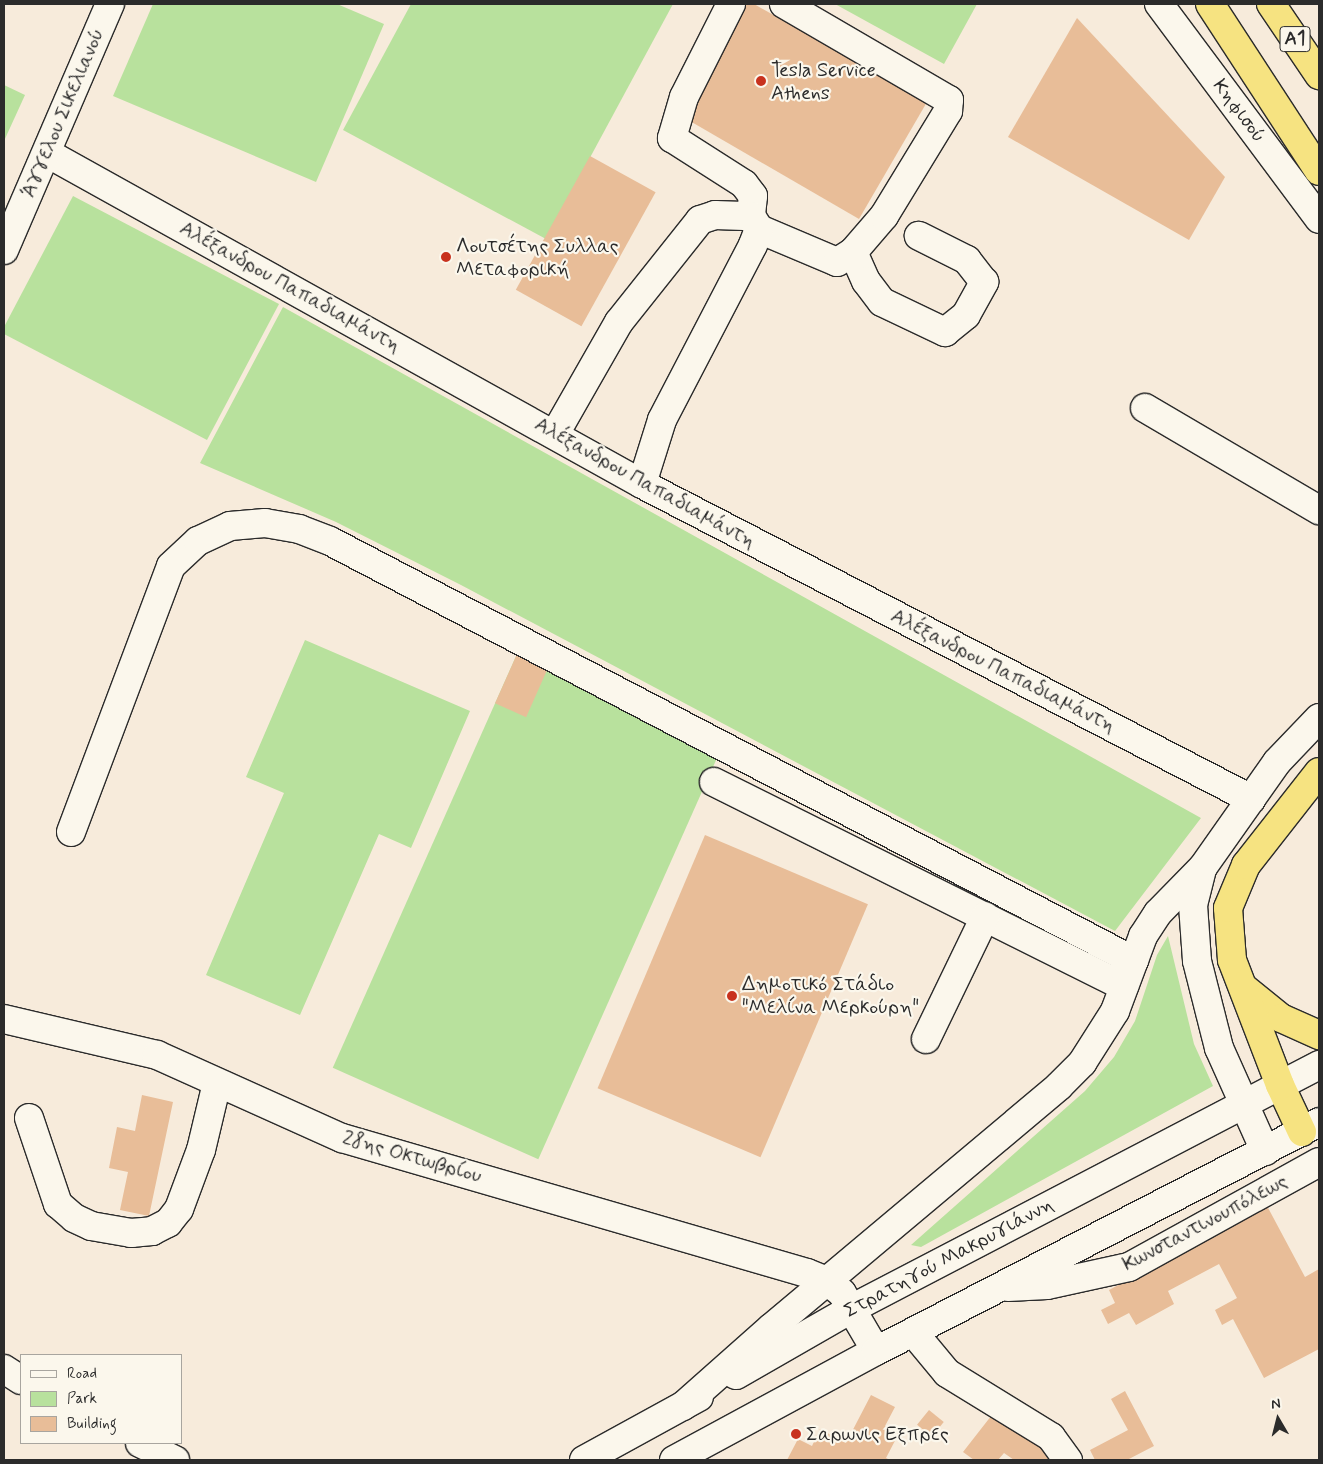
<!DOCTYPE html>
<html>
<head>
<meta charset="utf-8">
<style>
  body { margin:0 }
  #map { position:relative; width:1323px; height:1464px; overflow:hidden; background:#f7ebdb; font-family:Mynerve,sans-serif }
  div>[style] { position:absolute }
  .green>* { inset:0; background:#b8e19d; transform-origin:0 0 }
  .building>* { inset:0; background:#e8bd98; transform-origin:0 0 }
  .roads { filter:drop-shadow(1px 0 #2b2b2b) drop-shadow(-1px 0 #2b2b2b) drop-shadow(0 1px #2b2b2b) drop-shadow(0 -1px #2b2b2b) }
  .minor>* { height:28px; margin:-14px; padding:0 14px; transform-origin:14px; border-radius:14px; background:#fbf7ec }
  .highway>* { height:28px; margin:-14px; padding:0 14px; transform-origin:14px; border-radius:14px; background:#f6e381 }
  .dots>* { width:14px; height:14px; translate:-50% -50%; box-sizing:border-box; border:2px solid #fbf7ec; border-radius:50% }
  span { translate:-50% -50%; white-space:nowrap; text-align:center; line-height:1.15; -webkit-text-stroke:4.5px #fbf7ec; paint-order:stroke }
  .shield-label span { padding:1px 4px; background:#fbf7ec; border:1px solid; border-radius:4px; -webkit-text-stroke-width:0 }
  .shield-label { font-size:19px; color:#2b2b2b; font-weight:700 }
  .poi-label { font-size:20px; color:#2b2b2b }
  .left { translate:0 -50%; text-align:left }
  .street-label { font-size:20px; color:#2b2b2b }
  .frame { position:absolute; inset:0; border:5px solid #2b2b2b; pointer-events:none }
  .legend { position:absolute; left:20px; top:1354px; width:162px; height:90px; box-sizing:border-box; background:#fbf7ec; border:1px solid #a8a59f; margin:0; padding:6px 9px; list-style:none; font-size:15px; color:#2b2b2b }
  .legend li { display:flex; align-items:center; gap:10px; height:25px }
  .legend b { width:25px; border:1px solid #a8a59f }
  .north { position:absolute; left:1253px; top:1394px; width:50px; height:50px; -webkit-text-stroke:4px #fbf7ec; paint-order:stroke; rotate:352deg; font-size:14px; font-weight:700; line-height:20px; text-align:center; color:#2b2b2b }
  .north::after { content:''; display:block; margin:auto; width:18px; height:22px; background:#2b2b2b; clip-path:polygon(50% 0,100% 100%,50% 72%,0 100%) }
</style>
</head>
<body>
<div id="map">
  <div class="green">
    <i style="clip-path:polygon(153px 4px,337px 4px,384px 24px,316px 182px,113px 96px)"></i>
    <i style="clip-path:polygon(411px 4px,673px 4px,546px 239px,343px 130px)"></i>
    <i style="clip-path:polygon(835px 4px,977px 4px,944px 64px)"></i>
    <i style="clip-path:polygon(4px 85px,25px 95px,4px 141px)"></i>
    <i style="clip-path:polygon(73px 196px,279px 304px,207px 440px,4px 334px,4px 327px)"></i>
    <i style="clip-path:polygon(283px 307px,1201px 818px,1115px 931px,461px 585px,336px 522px,200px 463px)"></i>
    <i style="clip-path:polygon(305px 640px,470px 711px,411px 848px,379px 834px,300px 1015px,206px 975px,284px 793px,246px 777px)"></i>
    <i style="left:517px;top:654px;width:225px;height:453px;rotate:24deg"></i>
    <i style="clip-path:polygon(1168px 936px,1194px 1044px,1213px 1086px,921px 1247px,911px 1245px,1085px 1091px,1114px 1057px,1135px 1021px,1157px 955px)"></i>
  </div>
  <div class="building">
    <i style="clip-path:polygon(746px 4px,754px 4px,927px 102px,859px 219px,683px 117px)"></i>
    <i style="clip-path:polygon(1077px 18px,1225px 177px,1189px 240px,1008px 137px)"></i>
    <i style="left:590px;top:156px;width:75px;height:153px;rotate:29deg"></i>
    <i style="left:517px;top:654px;width:34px;height:54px;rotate:24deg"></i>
    <i style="left:705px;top:835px;width:177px;height:275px;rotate:23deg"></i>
    <i style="clip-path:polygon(142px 1095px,173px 1102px,149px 1216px,120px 1210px,128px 1172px,109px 1168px,117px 1127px,135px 1131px)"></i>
    <i style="clip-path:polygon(1267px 1206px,1305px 1277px,1319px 1269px,1319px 1349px,1264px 1378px,1233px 1319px,1222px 1325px,1215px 1310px,1237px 1298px,1219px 1264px,1168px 1291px,1174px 1304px,1136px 1325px,1129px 1313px,1108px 1324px,1101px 1310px,1115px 1303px,1109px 1290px)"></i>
    <i style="clip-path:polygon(1125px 1391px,1154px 1446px,1127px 1460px,1095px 1460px,1090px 1450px,1128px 1430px,1111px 1399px)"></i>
    <i style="clip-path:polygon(871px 1395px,895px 1407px,885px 1426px,899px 1433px,886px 1458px,890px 1460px,787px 1460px,798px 1439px,812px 1446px,820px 1429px,846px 1443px)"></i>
    <i style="left:929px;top:1410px;width:19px;height:19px;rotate:39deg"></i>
    <i style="clip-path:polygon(995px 1411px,1059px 1460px,1014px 1460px,1004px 1453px,998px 1460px,974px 1460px,963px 1452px)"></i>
  </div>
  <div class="roads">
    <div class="minor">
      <i style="left:731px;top:4px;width:104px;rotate:116.8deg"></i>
      <i style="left:684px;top:97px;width:43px;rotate:106.3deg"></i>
      <i style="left:672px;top:138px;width:85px;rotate:32.6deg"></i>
      <i style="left:744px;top:184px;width:15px;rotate:53deg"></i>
      <i style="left:753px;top:196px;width:20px;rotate:96deg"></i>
      <i style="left:1159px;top:4px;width:268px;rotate:53.3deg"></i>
      <i style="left:47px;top:153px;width:681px;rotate:29.09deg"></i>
      <i style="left:642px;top:484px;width:686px;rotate:27.35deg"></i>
      <i style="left:759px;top:229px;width:85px;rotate:22.9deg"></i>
      <i style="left:837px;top:262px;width:19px;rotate:-32deg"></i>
      <i style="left:853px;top:252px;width:48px;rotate:-49.3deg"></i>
      <i style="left:884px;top:216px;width:123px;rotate:-58.6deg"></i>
      <i style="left:948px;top:111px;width:11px;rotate:-85deg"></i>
      <i style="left:949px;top:100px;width:191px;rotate:-149.8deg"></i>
      <i style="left:4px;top:250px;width:268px;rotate:-66.7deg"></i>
      <i style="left:853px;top:252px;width:32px;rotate:66deg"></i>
      <i style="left:866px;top:281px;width:26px;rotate:53deg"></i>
      <i style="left:882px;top:302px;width:70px;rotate:25.5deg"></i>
      <i style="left:945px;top:332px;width:27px;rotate:-39deg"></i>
      <i style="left:966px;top:315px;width:38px;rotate:-61deg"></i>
      <i style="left:984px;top:282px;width:28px;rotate:-128deg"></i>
      <i style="left:967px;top:260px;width:54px;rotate:-153.4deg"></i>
      <i style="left:1145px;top:408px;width:202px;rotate:30.4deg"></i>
      <i style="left:555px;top:434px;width:129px;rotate:-60.3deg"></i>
      <i style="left:619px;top:322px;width:130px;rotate:-51.5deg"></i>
      <i style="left:700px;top:220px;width:16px;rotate:-18deg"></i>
      <i style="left:715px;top:215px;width:36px;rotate:2deg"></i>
      <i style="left:751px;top:216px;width:15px;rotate:58deg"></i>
      <i style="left:759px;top:229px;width:17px;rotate:111deg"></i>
      <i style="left:753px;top:245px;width:197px;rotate:117.5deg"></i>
      <i style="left:662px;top:420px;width:67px;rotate:107.4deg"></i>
      <i style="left:714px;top:782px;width:458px;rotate:26.5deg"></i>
      <i style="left:71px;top:832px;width:284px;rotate:-69.4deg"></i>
      <i style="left:171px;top:566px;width:37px;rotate:-43deg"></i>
      <i style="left:198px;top:541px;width:35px;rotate:-25deg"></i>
      <i style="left:230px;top:526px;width:35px;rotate:-5deg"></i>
      <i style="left:265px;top:523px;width:35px;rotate:10deg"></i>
      <i style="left:299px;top:529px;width:33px;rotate:21deg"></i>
      <i style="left:330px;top:541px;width:907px;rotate:27.58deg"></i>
      <i style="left:1202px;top:869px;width:37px;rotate:104deg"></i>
      <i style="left:1193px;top:905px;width:56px;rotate:85.9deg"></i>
      <i style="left:1197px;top:961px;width:90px;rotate:75.8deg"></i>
      <i style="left:1219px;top:1048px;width:113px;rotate:65.9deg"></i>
      <i style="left:4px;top:1019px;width:157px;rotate:13.2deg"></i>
      <i style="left:157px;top:1055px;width:203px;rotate:24.2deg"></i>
      <i style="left:342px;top:1138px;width:484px;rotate:16.2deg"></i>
      <i style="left:807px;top:1273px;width:22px;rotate:22deg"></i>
      <i style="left:827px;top:1281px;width:19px;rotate:39deg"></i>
      <i style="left:842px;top:1293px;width:67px;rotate:59.6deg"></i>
      <i style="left:926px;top:1039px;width:136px;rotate:-64.2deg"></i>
      <i style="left:29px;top:1118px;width:91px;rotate:71.4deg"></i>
      <i style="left:58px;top:1204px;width:21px;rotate:41deg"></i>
      <i style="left:74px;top:1218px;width:19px;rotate:25deg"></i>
      <i style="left:91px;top:1226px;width:41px;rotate:9.9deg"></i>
      <i style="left:131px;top:1233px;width:21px;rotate:-5deg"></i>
      <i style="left:152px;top:1231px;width:18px;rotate:-27deg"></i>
      <i style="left:168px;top:1223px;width:18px;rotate:-52deg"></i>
      <i style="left:179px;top:1209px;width:63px;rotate:-69.6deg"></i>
      <i style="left:201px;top:1150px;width:69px;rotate:-76.6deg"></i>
      <i style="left:1008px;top:1287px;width:39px;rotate:-3deg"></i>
      <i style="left:1047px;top:1285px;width:84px;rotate:-12.4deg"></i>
      <i style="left:1129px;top:1267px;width:217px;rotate:-28.9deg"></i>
      <i style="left:913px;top:1332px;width:53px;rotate:50.3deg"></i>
      <i style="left:947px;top:1373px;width:122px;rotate:31.6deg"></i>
      <i style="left:1051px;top:1437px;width:29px;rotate:54deg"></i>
      <i style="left:4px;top:1369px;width:20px;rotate:33deg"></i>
      <i style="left:736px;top:1375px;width:135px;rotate:-29.8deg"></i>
      <i style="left:853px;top:1308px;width:526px;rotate:-27.54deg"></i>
      <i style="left:683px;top:1406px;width:118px;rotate:-41.6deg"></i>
      <i style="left:771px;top:1328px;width:376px;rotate:-40deg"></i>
      <i style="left:1059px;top:1086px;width:33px;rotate:-45deg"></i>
      <i style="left:1082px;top:1063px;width:62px;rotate:-57.6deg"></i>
      <i style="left:1115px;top:1011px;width:80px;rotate:-69.5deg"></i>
      <i style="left:1143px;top:936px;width:27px;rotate:-57deg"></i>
      <i style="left:1158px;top:913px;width:64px;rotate:-45.6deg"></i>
      <i style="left:1203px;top:867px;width:128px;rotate:-54.8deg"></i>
      <i style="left:1277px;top:762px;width:61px;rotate:-46.3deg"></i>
      <i style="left:140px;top:1443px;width:39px;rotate:26deg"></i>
      <i style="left:584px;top:1460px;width:131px;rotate:-28.7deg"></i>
      <i style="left:674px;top:1460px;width:230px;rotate:-28.4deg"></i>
      <i style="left:876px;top:1351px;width:499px;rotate:-27.3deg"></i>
    </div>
    <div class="highway">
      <i style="left:1210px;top:4px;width:199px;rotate:56.9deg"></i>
      <i style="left:1271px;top:4px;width:86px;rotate:55.9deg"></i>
      <i style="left:1245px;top:989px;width:46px;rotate:38.9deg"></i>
      <i style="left:1281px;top:1018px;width:42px;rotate:24.1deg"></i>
      <i style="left:1302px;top:1132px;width:52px;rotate:-115.1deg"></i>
      <i style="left:1280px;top:1085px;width:134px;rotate:-111deg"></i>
      <i style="left:1232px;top:960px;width:52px;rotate:-94.4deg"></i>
      <i style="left:1228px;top:908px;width:47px;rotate:-67.3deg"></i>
      <i style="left:1246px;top:865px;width:118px;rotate:-51.9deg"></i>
    </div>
  </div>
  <div class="dots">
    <i style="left:761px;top:81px;background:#c8321e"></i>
    <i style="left:446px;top:257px;background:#c8321e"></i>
    <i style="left:732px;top:996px;background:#c8321e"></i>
    <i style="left:796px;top:1434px;background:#c8321e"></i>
  </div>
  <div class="shield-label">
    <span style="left:1295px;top:39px">Α1</span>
  </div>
  <div class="poi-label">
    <span class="left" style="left:771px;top:82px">Tesla Service<br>Athens</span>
    <span class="left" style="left:456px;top:258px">Λουτσέτης Συλλας<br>Μεταφορική</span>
    <span class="left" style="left:742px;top:996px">Δημοτικό Στάδιο<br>"Μελίνα Μερκούρη"</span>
    <span class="left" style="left:806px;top:1434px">Σαρωνις Εξπρες</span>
  </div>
  <div class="street-label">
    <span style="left:1239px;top:111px;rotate:53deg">Κηφισού</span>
    <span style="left:63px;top:113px;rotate:-67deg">Άγγελου Σικελιανού</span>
    <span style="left:290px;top:287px;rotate:29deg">Αλέξανδρου Παπαδιαμάντη</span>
    <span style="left:645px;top:483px;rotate:29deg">Αλέξανδρου Παπαδιαμάντη</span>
    <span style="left:1003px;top:671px;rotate:27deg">Αλέξανδρου Παπαδιαμάντη</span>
    <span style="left:412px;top:1157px;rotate:16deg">28ης Οκτωβρίου</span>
    <span style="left:1205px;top:1223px;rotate:-28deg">Κωνσταντινουπόλεως</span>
    <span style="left:949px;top:1258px;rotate:-28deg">Στρατηγού Μακρυγιάννη</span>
  </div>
  <div class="frame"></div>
  <ul class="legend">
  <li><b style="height:6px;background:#fbf7ec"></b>Road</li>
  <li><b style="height:14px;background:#b8e19d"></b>Park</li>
  <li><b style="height:14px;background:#e8bd98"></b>Building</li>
  </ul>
  <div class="north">N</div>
</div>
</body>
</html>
